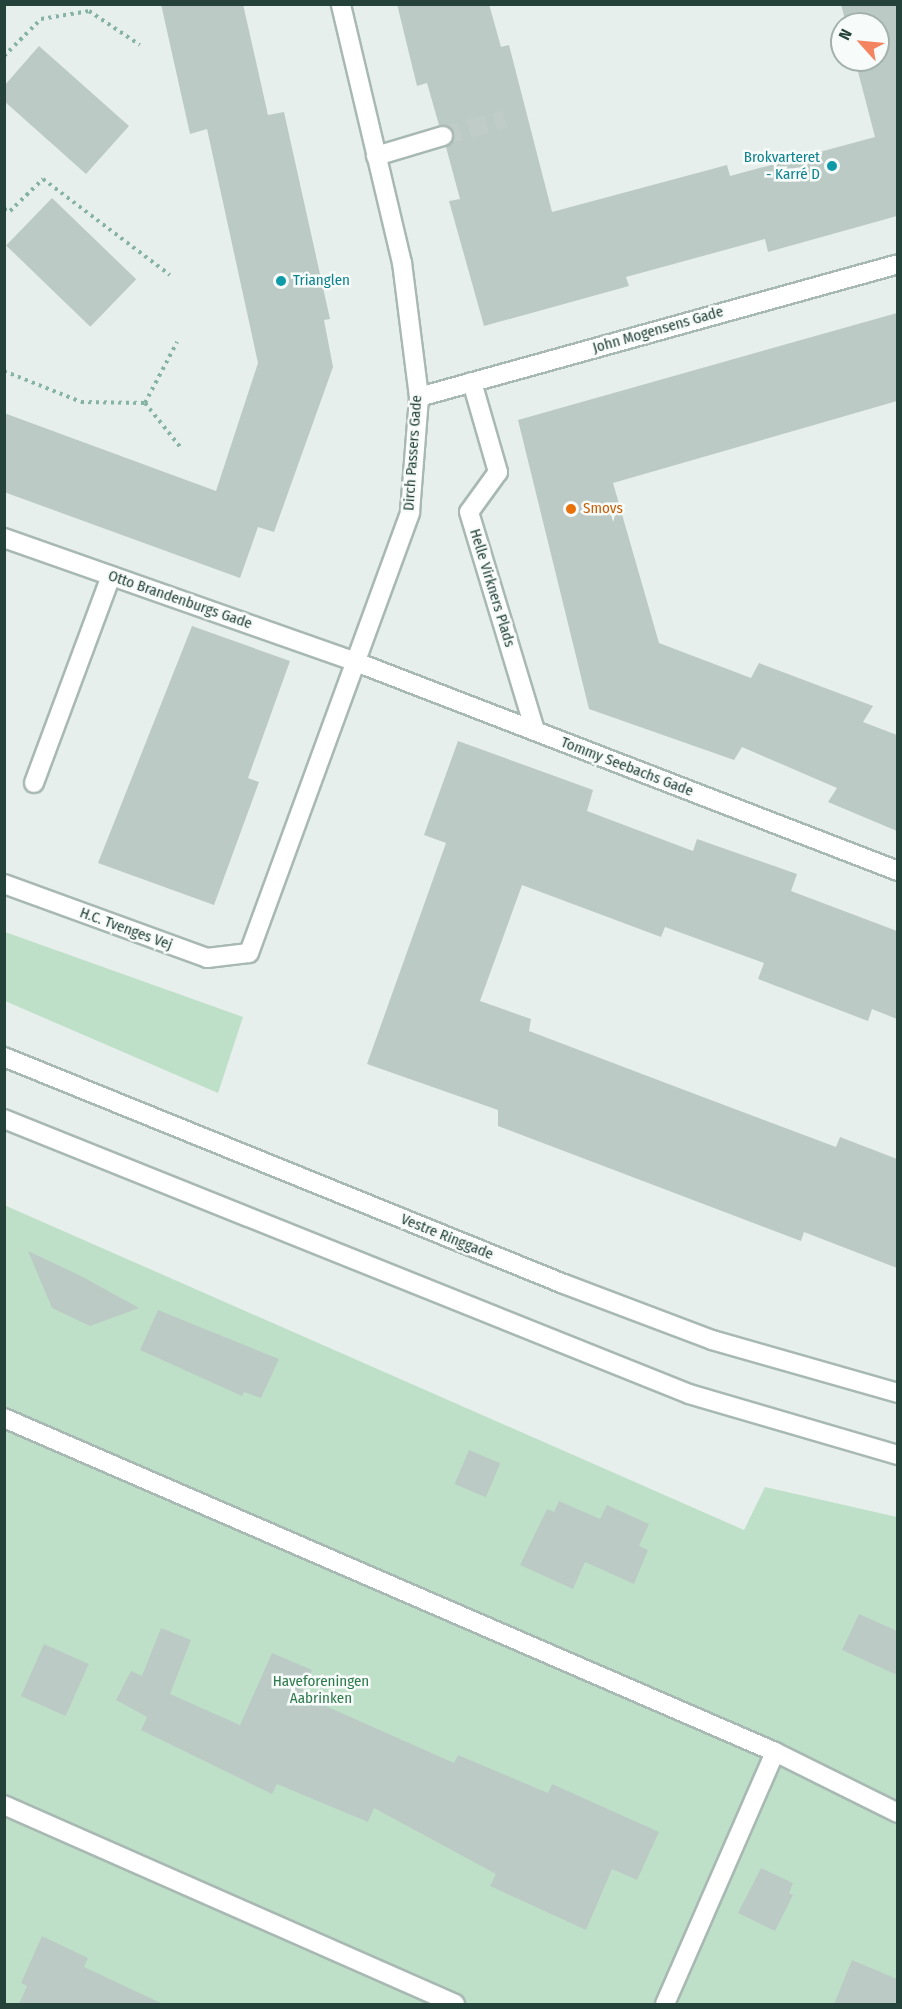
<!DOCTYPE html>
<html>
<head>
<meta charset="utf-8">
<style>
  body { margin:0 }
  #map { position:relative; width:902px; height:2009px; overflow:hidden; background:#e6efeb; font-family:"Fira Sans Condensed",sans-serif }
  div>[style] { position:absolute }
  .green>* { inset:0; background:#bfe0c8 }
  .building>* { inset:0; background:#bbcac4; transform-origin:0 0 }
  .street-tunnel>* { height:18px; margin-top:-9px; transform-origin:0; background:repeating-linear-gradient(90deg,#bfccc8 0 18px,transparent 0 27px) }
  .path>* { height:4px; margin-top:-2px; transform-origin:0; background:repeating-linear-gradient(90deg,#86b3a5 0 3px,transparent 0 7.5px) }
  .roads { filter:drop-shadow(2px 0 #a8b8b2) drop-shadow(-2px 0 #a8b8b2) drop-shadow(0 2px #a8b8b2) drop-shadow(0 -2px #a8b8b2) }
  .lane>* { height:18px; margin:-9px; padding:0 9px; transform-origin:9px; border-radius:9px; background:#fff }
  .street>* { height:18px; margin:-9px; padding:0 9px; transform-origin:9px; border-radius:9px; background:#fff }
  .secondary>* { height:18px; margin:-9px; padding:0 9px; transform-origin:9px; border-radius:9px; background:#fff }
  .dots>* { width:16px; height:16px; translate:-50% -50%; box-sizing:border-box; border:3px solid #f7fbf9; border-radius:50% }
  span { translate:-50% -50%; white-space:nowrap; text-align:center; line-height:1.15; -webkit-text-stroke:5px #f7fbf9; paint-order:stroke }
  .culture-label { font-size:15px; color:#0d838f }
  .right { translate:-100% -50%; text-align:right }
  .left { translate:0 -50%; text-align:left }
  .street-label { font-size:15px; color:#24423a }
  .food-label { font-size:15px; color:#c56008 }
  .park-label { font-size:15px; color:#2d7a4b }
  .frame { position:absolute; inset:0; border:6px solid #24423a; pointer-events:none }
  .north { position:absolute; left:830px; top:12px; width:60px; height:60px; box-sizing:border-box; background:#f7fbf9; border:2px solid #a3b1ad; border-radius:50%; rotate:297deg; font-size:16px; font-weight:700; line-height:24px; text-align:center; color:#24423a }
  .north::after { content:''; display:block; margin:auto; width:21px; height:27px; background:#f4845f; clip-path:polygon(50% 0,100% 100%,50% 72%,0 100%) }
</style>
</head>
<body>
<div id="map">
  <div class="green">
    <i style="clip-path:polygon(5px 932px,243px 1017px,218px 1093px,5px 1001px)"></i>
    <i style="clip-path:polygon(4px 1205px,744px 1530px,765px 1487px,897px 1517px,897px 2004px,5px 2004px)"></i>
  </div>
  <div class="building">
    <i style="clip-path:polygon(161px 4px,243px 4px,268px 115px,284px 112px,330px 319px,324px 320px,333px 367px,274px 532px,258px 527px,240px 578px,4px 492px,4px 413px,216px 491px,258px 363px,207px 129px,190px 134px)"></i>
    <i style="clip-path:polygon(397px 4px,489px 4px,501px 47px,509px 45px,552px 212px,727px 165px,730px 176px,875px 137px,855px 60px,878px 60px,878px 24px,846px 24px,841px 4px,897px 4px,897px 216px,768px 252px,765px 239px,626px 277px,629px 286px,484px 326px,449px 201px,460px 199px,446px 147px,454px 133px,439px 125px,427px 83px,417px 86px)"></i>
    <i style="clip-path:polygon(39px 46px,129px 126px,86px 174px,4px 101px,4px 86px)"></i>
    <i style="left:52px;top:198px;width:117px;height:66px;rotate:44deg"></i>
    <i style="clip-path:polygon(897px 313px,897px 401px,613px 483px,659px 643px,751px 678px,759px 663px,873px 706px,863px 722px,897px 735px,897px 831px,828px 802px,837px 788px,742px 747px,734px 760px,589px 709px,518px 420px)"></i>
    <i style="clip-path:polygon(192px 626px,290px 661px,248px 778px,259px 782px,214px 905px,98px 863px)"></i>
    <i style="clip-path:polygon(458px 741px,593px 790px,587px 811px,693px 851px,697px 839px,797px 874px,791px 891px,897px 931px,897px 1019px,872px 1009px,868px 1021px,758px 979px,764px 963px,665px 927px,661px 937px,522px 885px,480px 1001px,531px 1019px,529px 1031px,679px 1088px,836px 1147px,840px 1137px,897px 1159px,897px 1268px,804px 1232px,801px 1241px,498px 1126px,498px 1110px,367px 1064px,446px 843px,424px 835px)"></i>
    <i style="clip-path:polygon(28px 1251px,81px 1276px,139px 1308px,90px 1326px,52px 1308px)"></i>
    <i style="clip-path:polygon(158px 1310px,279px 1359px,261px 1398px,244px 1392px,242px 1396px,140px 1350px)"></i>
    <i style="left:469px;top:1450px;width:34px;height:37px;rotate:23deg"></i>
    <i style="clip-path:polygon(559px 1501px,600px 1519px,607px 1505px,649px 1524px,639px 1546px,648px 1550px,634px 1584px,585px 1562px,573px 1589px,520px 1565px,547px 1509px,554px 1512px)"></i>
    <i style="clip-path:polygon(859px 1614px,897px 1631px,897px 1675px,842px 1650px)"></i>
    <i style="clip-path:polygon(161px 1628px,191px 1640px,170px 1694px,240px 1725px,272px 1653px,312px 1670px,301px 1695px,454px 1763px,458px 1755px,548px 1793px,552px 1784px,659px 1832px,637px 1880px,612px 1869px,586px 1930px,490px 1886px,496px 1874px,374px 1808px,368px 1822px,277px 1784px,272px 1794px,141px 1730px,147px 1717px,116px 1700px,131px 1671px,142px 1676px)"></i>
    <i style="left:44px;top:1644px;width:49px;height:57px;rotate:24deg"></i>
    <i style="clip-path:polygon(761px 1868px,793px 1883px,789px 1893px,793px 1895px,775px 1931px,738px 1913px)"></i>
    <i style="clip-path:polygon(42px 1936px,88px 1958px,84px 1967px,163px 2004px,19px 2004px,27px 1986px,21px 1983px)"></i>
    <i style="clip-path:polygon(852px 1960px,897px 1979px,897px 2004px,834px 2004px)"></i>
  </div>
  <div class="street-tunnel">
    <i style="left:443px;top:136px;width:64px;rotate:-15.3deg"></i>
  </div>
  <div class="path">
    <i style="left:4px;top:56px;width:52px;rotate:-45deg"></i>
    <i style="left:41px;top:19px;width:49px;rotate:-9.5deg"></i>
    <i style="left:89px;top:11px;width:61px;rotate:33.7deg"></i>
    <i style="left:4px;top:209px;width:6px;rotate:18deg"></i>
    <i style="left:10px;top:211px;width:46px;rotate:-44.1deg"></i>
    <i style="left:43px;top:179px;width:159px;rotate:37.1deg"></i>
    <i style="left:4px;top:371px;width:83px;rotate:21.9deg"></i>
    <i style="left:81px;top:402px;width:64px;rotate:0.9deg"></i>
    <i style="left:145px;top:403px;width:69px;rotate:-62.3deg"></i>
    <i style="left:145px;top:403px;width:58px;rotate:51.3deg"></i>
  </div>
  <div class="roads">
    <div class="lane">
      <i style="left:34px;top:783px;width:221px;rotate:-69.6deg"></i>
    </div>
    <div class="street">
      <i style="left:376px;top:156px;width:70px;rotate:-16.6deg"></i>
      <i style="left:472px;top:382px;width:94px;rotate:73.9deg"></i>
      <i style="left:498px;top:472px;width:49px;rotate:125.9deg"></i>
      <i style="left:469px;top:512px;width:229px;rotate:73.2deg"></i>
      <i style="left:419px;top:397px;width:497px;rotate:-15.5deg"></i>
      <i style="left:4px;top:538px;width:373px;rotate:19.4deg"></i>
      <i style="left:356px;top:662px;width:581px;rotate:21.09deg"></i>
      <i style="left:4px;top:884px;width:216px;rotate:20deg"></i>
      <i style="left:207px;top:958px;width:42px;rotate:-6.8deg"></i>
      <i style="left:249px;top:953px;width:469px;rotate:-69.9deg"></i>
      <i style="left:410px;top:512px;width:115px;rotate:-85.5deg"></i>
      <i style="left:419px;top:397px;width:135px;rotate:-97.2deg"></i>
      <i style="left:402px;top:263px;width:266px;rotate:-103.3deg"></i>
      <i style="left:4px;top:1418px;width:840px;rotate:23.42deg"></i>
      <i style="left:775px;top:1752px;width:137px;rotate:26.4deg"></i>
      <i style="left:4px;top:1805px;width:493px;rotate:23.8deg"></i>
      <i style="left:665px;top:2004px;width:275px;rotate:-66.4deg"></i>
    </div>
    <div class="secondary">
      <i style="left:4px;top:1057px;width:604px;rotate:22.07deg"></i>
      <i style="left:564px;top:1284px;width:158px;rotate:20.7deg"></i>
      <i style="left:712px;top:1340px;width:193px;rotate:15.9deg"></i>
      <i style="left:4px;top:1119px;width:738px;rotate:21.87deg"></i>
      <i style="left:689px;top:1394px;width:218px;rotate:16.3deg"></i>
    </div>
  </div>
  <div class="dots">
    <i style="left:832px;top:166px;background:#0f9aa8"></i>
    <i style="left:281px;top:281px;background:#0f9aa8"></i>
    <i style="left:571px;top:509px;background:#e8710a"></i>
  </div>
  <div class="culture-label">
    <span class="right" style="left:820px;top:166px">Brokvarteret<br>- Karré D</span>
    <span class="left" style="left:293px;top:281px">Trianglen</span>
  </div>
  <div class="street-label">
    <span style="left:658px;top:330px;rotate:-16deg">John Mogensens Gade</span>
    <span style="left:413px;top:453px;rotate:-86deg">Dirch Passers Gade</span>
    <span style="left:492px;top:588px;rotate:73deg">Helle Virkners Plads</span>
    <span style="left:180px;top:600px;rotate:19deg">Otto Brandenburgs Gade</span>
    <span style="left:627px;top:767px;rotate:21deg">Tommy Seebachs Gade</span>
    <span style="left:126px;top:929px;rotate:20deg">H.C. Tvenges Vej</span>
    <span style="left:447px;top:1237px;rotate:22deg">Vestre Ringgade</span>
  </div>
  <div class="food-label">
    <span class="left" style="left:583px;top:509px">Smovs</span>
  </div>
  <div class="park-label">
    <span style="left:321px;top:1690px">Haveforeningen<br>Aabrinken</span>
  </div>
  <div class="frame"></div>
  <div class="north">N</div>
</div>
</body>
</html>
